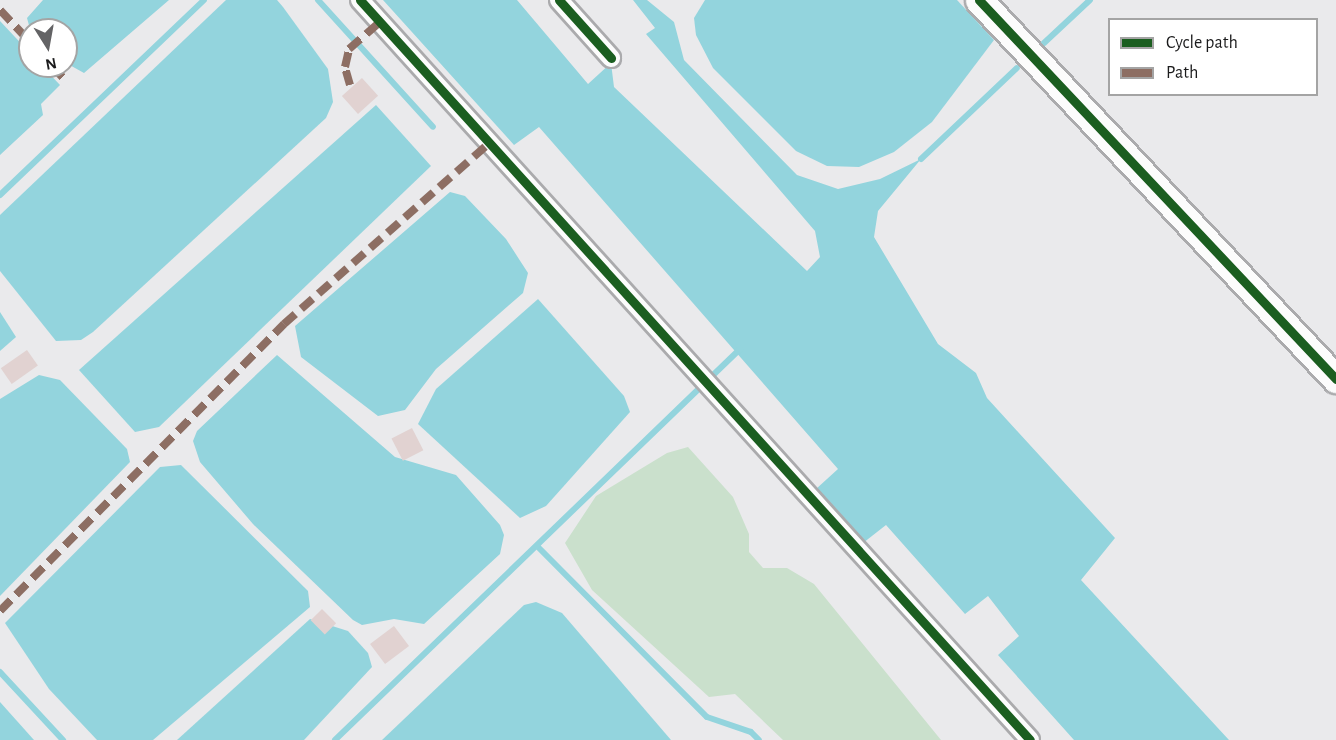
<!DOCTYPE html>
<html>
<head>
<meta charset="utf-8">
<style>
  body { margin:0 }
  #map { position:relative; width:1336px; height:740px; overflow:hidden; background:#eaeaec; font-family:"Alegreya Sans",sans-serif }
  div>[style] { position:absolute }
  .green>* { inset:0; background:#cae0cc }
  .water>* { inset:0; background:#93d4dd }
  .stream>* { height:6px; margin:-3px; padding:0 3px; transform-origin:3px; border-radius:3px; background:#93d4dd }
  .building>* { inset:0; background:#e1d2d1; transform-origin:0 0 }
  .roads { filter:drop-shadow(2px 0 #ababad) drop-shadow(-2px 0 #ababad) drop-shadow(0 2px #ababad) drop-shadow(0 -2px #ababad) }
  .street>* { height:18px; margin:-9px; padding:0 9px; transform-origin:9px; border-radius:9px; background:#fcfcfc }
  .secondary>* { height:27px; margin:-13.5px; padding:0 13.5px; transform-origin:13.5px; border-radius:13.5px; background:#fcfcfc }
  .quiet>* { height:8px; margin-top:-4px; transform-origin:0; background:repeating-linear-gradient(90deg,#8d6e63 0 15px,transparent 0 23px) }
  .cycleway>* { height:9px; margin:-4.5px; padding:0 4.5px; transform-origin:4.5px; border-radius:4.5px; background:#1b5e20 }
  span { translate:-50% -50%; white-space:nowrap; text-align:center; line-height:1.15; -webkit-text-stroke:4.5px #fff; paint-order:stroke }
  .legend { position:absolute; left:1108px; top:18px; width:210px; height:78px; box-sizing:border-box; background:#fff; border:2px solid #a4a4a4; margin:0; padding:8px 10px; list-style:none; font-size:18px; color:#1b1b1c }
  .legend li { display:flex; align-items:center; gap:12px; height:30px }
  .legend b { width:30px; border:2px solid #a4a4a4 }
  .north { position:absolute; left:18px; top:18px; width:60px; height:60px; box-sizing:border-box; background:#fff; border:2px solid #a4a4a4; border-radius:50%; rotate:169deg; font-size:16px; font-weight:700; line-height:24px; text-align:center; color:#1b1b1c }
  .north::after { content:''; display:block; margin:auto; width:21px; height:27px; background:#636365; clip-path:polygon(50% 0,100% 100%,50% 72%,0 100%) }
</style>
</head>
<body>
<div id="map">
  <div class="green">
    <i style="clip-path:polygon(688px 447px,733px 497px,749px 534px,749px 552px,763px 568px,787px 568px,814px 584px,941px 740px,783px 740px,735px 694px,709px 697px,592px 590px,565px 543px,596px 496px,667px 453px)"></i>
  </div>
  <div class="water">
    <i style="clip-path:polygon(43px 0,169px 0,84px 73px,66px 63px,66px 30px,30px 29px,27px 18px)"></i>
    <i style="clip-path:polygon(226px 0,277px 0,283px 7px,328px 69px,333px 102px,326px 118px,93px 332px,81px 340px,56px 341px,0 271px,0 215px)"></i>
    <i style="clip-path:polygon(383px 0,517px 0,588px 84px,611px 63px,614px 87px,807px 271px,820px 257px,815px 231px,646px 34px,655px 28px,633px 0,647px 0,674px 22px,684px 60px,797px 175px,838px 189px,880px 179px,921px 159px,878px 211px,874px 237px,938px 344px,976px 373px,987px 398px,1115px 538px,1081px 580px,1229px 740px,1074px 740px,998px 655px,1019px 636px,988px 596px,965px 614px,886px 525px,863px 543px,816px 489px,838px 469px,539px 127px,514px 145px)"></i>
    <i style="clip-path:polygon(705px 0,957px 0,994px 40px,932px 122px,894px 152px,859px 167px,827px 166px,796px 151px,713px 68px,696px 35px,694px 18px)"></i>
    <i style="clip-path:polygon(0 21px,30px 53px,30px 66px,42px 66px,60px 85px,41px 104px,43px 115px,0 155px)"></i>
    <i style="clip-path:polygon(376px 105px,431px 166px,159px 427px,135px 432px,79px 370px)"></i>
    <i style="clip-path:polygon(450px 192px,465px 196px,506px 239px,528px 273px,523px 293px,436px 369px,405px 410px,378px 416px,301px 357px,295px 326px)"></i>
    <i style="clip-path:polygon(538px 299px,624px 396px,630px 412px,546px 506px,520px 518px,418px 424px,436px 389px)"></i>
    <i style="clip-path:polygon(0 312px,16px 337px,0 351px)"></i>
    <i style="clip-path:polygon(277px 355px,395px 457px,456px 475px,500px 525px,504px 535px,500px 554px,424px 624px,394px 619px,362px 625px,353px 620px,253px 524px,200px 462px,193px 441px,197px 431px)"></i>
    <i style="clip-path:polygon(39px 375px,60px 380px,127px 449px,130px 462px,0 596px,0 399px)"></i>
    <i style="clip-path:polygon(181px 465px,308px 591px,310px 607px,153px 740px,97px 740px,49px 689px,5px 623px,160px 467px)"></i>
    <i style="clip-path:polygon(536px 602px,562px 613px,671px 740px,382px 740px,524px 605px)"></i>
    <i style="clip-path:polygon(310px 619px,348px 631px,368px 653px,372px 667px,304px 740px,177px 740px)"></i>
    <i style="clip-path:polygon(0 702px,34px 740px,0 740px)"></i>
  </div>
  <div class="stream">
    <i style="left:318px;top:0;width:171px;rotate:47.8deg"></i>
    <i style="left:1044px;top:43px;width:63px;rotate:-43.1deg"></i>
    <i style="left:921px;top:159px;width:132px;rotate:-43.5deg"></i>
    <i style="left:0;top:195px;width:282px;rotate:-43.7deg"></i>
    <i style="left:539px;top:548px;width:238px;rotate:45.2deg"></i>
    <i style="left:707px;top:717px;width:46px;rotate:18.8deg"></i>
    <i style="left:751px;top:732px;width:11px;rotate:45deg"></i>
    <i style="left:0;top:672px;width:93px;rotate:47.2deg"></i>
    <i style="left:335px;top:740px;width:563px;rotate:-43.99deg"></i>
  </div>
  <div class="building">
    <i style="left:362px;top:78px;width:24px;height:27px;rotate:48deg"></i>
    <i style="left:27px;top:350px;width:19px;height:32px;rotate:55deg"></i>
    <i style="left:412px;top:428px;width:25px;height:23px;rotate:63deg"></i>
    <i style="left:322px;top:609px;width:20px;height:16px;rotate:45deg"></i>
    <i style="left:394px;top:626px;width:25px;height:30px;rotate:53deg"></i>
  </div>
  <div class="roads">
    <div class="street">
      <i style="left:360px;top:0;width:998px;rotate:47.84deg"></i>
      <i style="left:559px;top:0;width:78px;rotate:48.1deg"></i>
    </div>
    <div class="secondary">
      <i style="left:979px;top:0;width:521px;rotate:46.71deg"></i>
    </div>
  </div>
  <div class="quiet">
    <i style="left:0;top:10px;width:44px;rotate:46.8deg"></i>
    <i style="left:52px;top:66px;width:22px;rotate:47deg"></i>
    <i style="left:350px;top:85px;width:19px;rotate:-106deg"></i>
    <i style="left:345px;top:67px;width:18px;rotate:-77deg"></i>
    <i style="left:349px;top:49px;width:41px;rotate:-41.1deg"></i>
    <i style="left:0;top:611px;width:404px;rotate:-45.3deg"></i>
    <i style="left:284px;top:324px;width:273px;rotate:-41.4deg"></i>
  </div>
  <div class="cycleway">
    <i style="left:360px;top:0;width:998px;rotate:47.84deg"></i>
    <i style="left:559px;top:0;width:78px;rotate:48.1deg"></i>
    <i style="left:979px;top:0;width:521px;rotate:46.71deg"></i>
  </div>
  <ul class="legend">
  <li><b style="height:8px;background:#1b5e20"></b>Cycle path</li>
  <li><b style="height:8px;background:#8d6e63"></b>Path</li>
  </ul>
  <div class="north">N</div>
</div>
</body>
</html>
